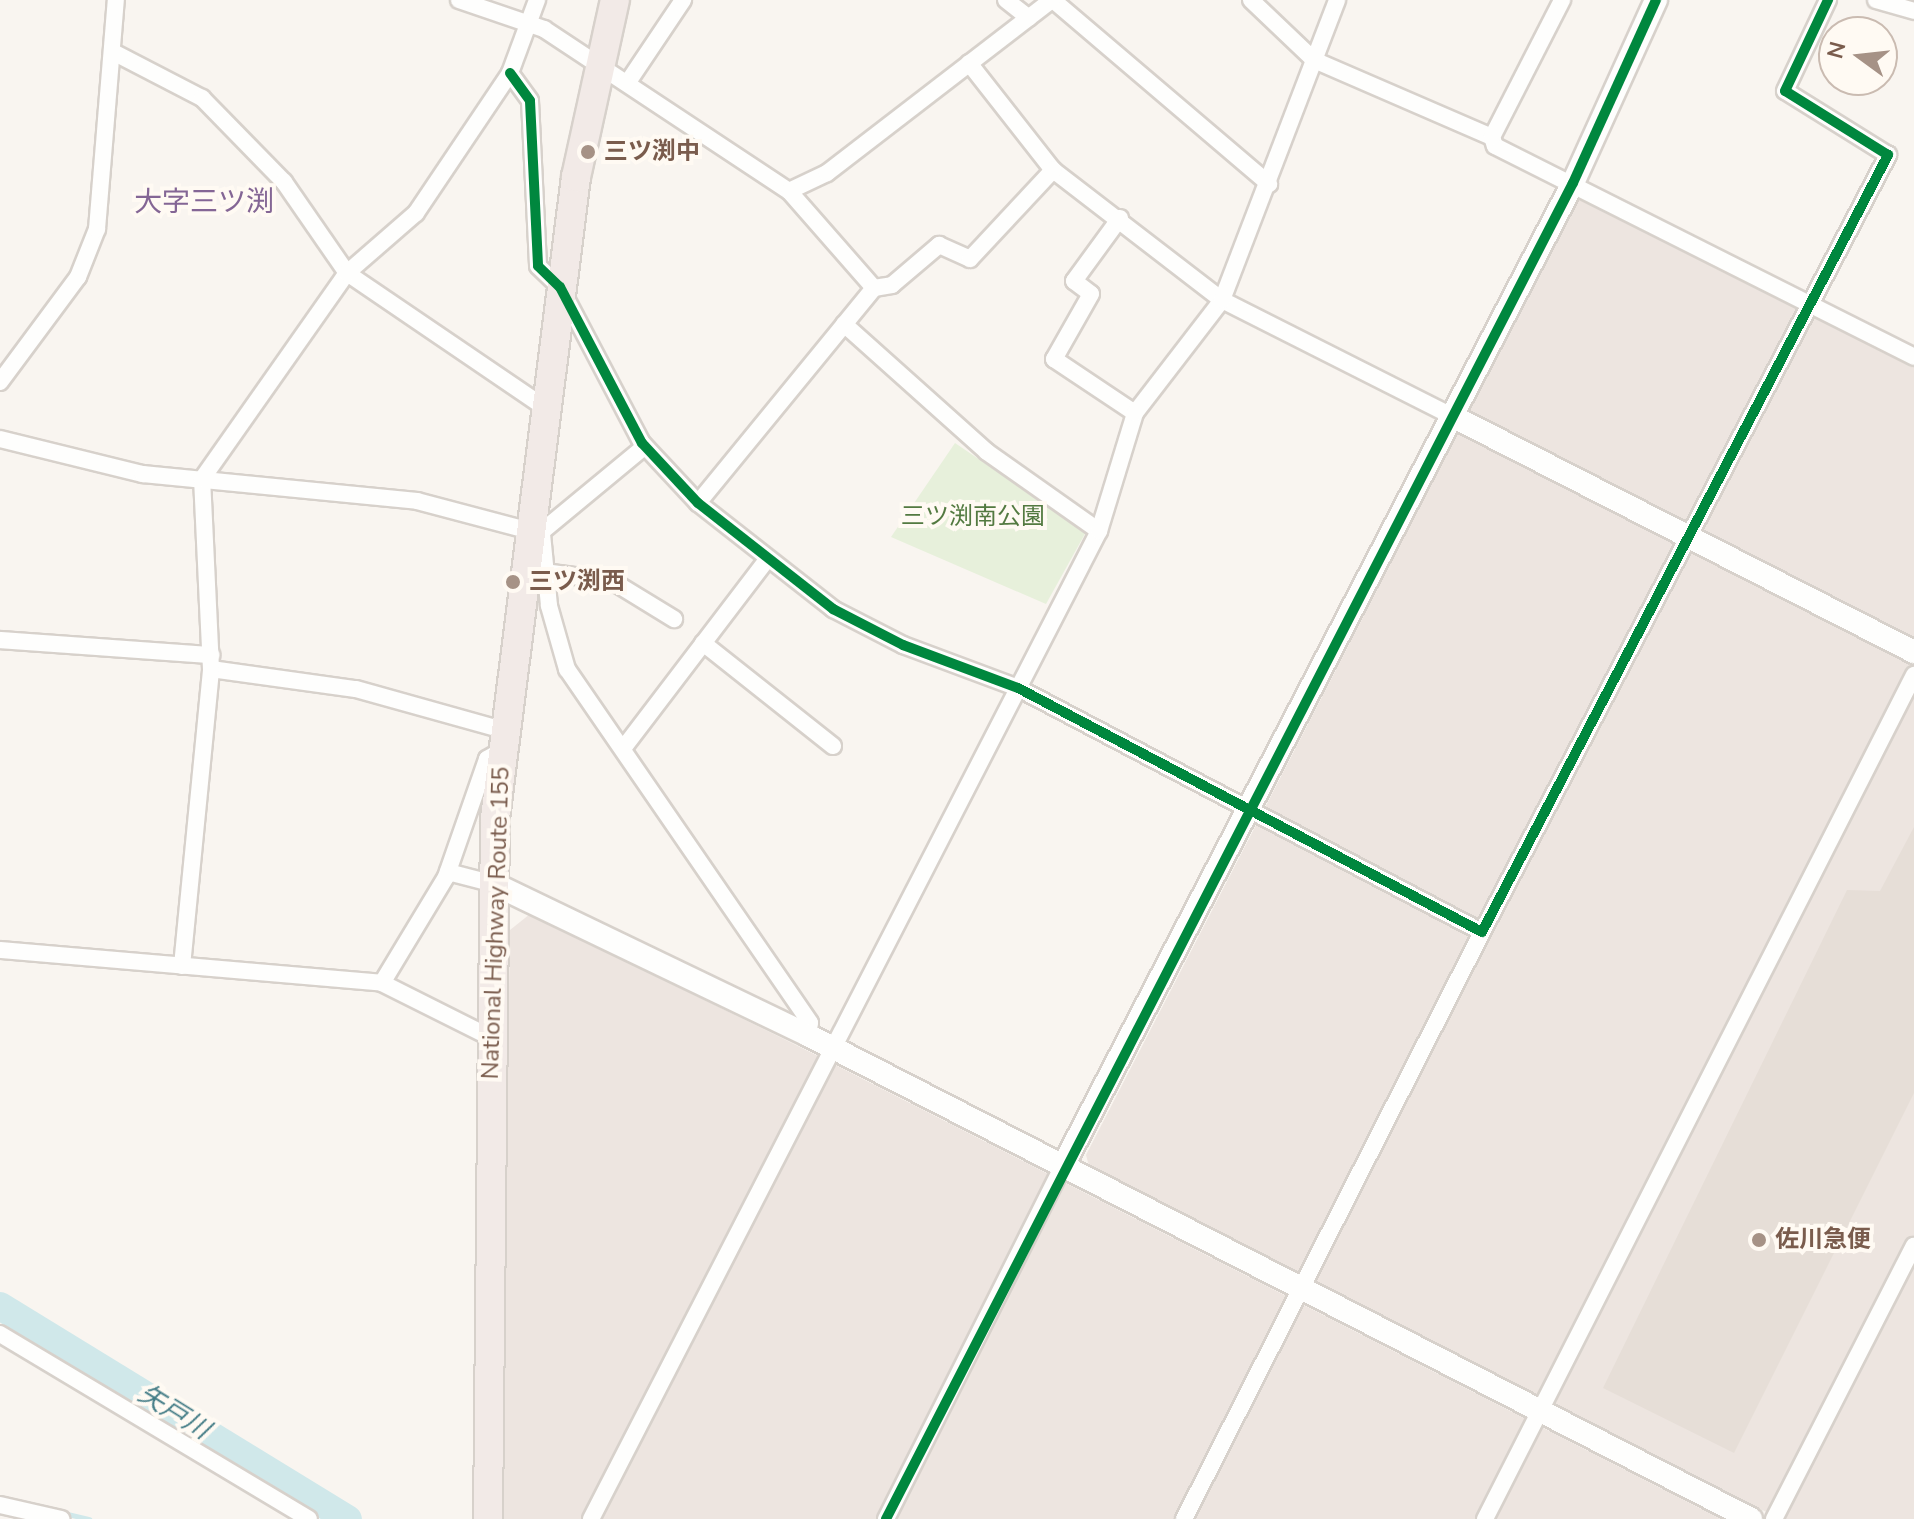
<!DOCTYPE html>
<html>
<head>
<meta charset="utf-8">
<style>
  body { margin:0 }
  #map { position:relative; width:1914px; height:1519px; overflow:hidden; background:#f9f5f0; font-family:"Nunito Sans","Noto Sans JP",sans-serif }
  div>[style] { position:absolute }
  .industrial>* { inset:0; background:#ede5e0 }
  .green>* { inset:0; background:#e7f0db }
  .stream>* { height:5px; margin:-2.5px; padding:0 2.5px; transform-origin:2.5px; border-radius:2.5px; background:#d0e8ea }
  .river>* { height:28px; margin:-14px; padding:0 14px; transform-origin:14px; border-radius:14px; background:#d0e8ea }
  .building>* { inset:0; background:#e6ded7 }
  .roads { filter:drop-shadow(2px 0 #d7d1cb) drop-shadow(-2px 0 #d7d1cb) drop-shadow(0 2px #d7d1cb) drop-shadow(0 -2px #d7d1cb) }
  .street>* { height:16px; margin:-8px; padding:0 8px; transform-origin:8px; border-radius:8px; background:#fefefd }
  .secondary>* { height:22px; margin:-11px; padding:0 11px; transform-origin:11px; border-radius:11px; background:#fefefd }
  .highway>* { height:28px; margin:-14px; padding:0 14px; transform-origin:14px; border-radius:14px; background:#f2eae7 }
  .cycleway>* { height:10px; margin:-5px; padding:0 5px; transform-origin:5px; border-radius:5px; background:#00873e }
  .dots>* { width:22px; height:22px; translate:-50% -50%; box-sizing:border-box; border:4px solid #fffaf3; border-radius:50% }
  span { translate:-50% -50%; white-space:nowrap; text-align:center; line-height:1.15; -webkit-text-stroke:8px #fffaf3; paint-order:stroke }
  .poi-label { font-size:24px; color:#7a5c4d; font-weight:700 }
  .left { translate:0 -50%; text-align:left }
  .park-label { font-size:24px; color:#537a41 }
  .street-label { font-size:24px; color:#7a5c4d }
  .water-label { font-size:26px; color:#437c86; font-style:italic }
  .quarter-label { font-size:28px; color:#846695 }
  .north { position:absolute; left:1818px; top:16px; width:80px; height:80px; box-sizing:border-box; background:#fffaf3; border:2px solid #cabbb1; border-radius:50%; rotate:285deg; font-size:22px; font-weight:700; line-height:32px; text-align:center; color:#7a5c4d }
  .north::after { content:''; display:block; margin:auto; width:28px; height:36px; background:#a69286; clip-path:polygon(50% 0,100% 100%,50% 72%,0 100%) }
</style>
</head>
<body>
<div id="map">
  <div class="industrial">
    <i style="clip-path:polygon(1581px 194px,1914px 366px,1914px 1519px,1780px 1519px,1089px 1166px,1086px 1155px)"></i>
    <i style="clip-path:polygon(530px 914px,814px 1054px,1721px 1519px,500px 1519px,510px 930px)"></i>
  </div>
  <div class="green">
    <i style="clip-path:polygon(955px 443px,1086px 532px,1046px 604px,891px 537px)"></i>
  </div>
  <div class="stream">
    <i style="left:63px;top:1513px;width:27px;rotate:13deg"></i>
  </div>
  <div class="river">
    <i style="left:0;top:1306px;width:408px;rotate:31.5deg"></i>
  </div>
  <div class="building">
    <i style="clip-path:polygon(1914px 827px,1914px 1093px,1734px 1453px,1603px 1388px,1847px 890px,1880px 891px)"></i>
  </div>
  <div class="roads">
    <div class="street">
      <i style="left:459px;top:0;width:90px;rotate:18.8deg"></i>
      <i style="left:544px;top:29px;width:294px;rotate:33.5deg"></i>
      <i style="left:789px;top:191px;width:129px;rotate:48.8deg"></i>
      <i style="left:1006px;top:0;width:29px;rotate:38deg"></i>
      <i style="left:1053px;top:0;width:284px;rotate:40.4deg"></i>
      <i style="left:1251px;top:0;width:87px;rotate:43.6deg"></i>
      <i style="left:1314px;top:60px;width:194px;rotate:23.4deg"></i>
      <i style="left:1492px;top:137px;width:9px;rotate:72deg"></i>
      <i style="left:1495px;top:146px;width:469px;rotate:26.7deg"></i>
      <i style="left:1876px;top:0;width:40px;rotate:16deg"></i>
      <i style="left:117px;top:54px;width:96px;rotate:27.4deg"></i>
      <i style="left:202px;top:98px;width:117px;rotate:45.7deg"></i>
      <i style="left:284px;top:182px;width:111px;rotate:55.3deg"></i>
      <i style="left:347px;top:273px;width:238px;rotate:34.2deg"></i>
      <i style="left:969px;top:63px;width:136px;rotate:51.9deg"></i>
      <i style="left:1053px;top:170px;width:213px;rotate:37.6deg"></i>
      <i style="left:1222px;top:300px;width:258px;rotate:26.8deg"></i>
      <i style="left:510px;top:73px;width:34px;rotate:54deg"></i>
      <i style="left:530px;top:101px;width:165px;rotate:87.2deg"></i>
      <i style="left:538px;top:266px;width:30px;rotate:44deg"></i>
      <i style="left:560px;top:287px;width:176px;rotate:62.3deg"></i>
      <i style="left:642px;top:443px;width:82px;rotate:47deg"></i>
      <i style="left:698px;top:503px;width:172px;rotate:38.1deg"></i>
      <i style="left:833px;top:609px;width:79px;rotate:27.2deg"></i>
      <i style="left:903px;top:645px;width:123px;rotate:20.5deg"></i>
      <i style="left:1018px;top:688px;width:524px;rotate:27.74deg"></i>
      <i style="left:1482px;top:932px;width:877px;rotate:-62.41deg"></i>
      <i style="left:1888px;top:155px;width:121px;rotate:-148.1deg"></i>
      <i style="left:1785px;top:91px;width:101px;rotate:-64.7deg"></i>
      <i style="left:628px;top:82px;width:99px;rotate:-56.1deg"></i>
      <i style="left:1492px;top:137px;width:154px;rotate:-62.9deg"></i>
      <i style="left:789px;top:191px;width:42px;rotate:-25.3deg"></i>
      <i style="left:827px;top:173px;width:284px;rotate:-37.6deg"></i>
      <i style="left:1120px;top:218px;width:78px;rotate:126.1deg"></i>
      <i style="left:1074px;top:281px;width:21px;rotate:37deg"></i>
      <i style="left:1091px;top:294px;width:75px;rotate:119.6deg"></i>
      <i style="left:1054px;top:359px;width:97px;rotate:33.7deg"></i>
      <i style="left:844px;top:324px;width:192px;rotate:41.8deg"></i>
      <i style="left:987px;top:452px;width:137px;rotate:35.2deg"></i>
      <i style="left:0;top:382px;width:131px;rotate:-53.4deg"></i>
      <i style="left:78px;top:277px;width:52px;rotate:-68.4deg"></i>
      <i style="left:97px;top:229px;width:230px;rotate:-85.3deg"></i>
      <i style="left:0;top:439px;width:147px;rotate:13.8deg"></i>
      <i style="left:143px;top:474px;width:275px;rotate:5.6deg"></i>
      <i style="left:417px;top:501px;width:129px;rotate:14.8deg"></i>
      <i style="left:542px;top:534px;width:72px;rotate:84.4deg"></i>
      <i style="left:549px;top:606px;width:66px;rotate:74.1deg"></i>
      <i style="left:567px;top:669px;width:429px;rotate:55.5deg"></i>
      <i style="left:810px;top:1023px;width:12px;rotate:99deg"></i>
      <i style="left:698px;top:503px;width:278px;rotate:-50.7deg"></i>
      <i style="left:874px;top:288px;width:18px;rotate:-9deg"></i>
      <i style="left:892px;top:285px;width:62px;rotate:-40.4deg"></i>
      <i style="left:939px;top:245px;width:34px;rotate:24deg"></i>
      <i style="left:970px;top:259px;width:122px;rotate:-47deg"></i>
      <i style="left:540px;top:533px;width:136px;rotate:-39.6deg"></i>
      <i style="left:544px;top:572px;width:69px;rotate:7.5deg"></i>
      <i style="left:612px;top:581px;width:73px;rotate:31.5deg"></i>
      <i style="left:0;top:640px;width:212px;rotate:4.1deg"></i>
      <i style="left:703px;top:643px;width:166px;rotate:38.4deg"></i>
      <i style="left:211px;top:669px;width:146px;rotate:7.9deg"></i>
      <i style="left:356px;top:689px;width:153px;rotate:15.6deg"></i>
      <i style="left:625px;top:746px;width:231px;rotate:-52.7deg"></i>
      <i style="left:448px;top:872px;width:48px;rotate:14.6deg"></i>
      <i style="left:0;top:950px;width:383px;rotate:4.9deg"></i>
      <i style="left:382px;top:983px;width:123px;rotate:26.6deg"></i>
      <i style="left:182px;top:966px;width:298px;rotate:-84.4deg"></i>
      <i style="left:211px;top:669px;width:190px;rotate:-92.7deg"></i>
      <i style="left:202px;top:479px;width:252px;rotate:-54.9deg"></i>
      <i style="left:347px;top:273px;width:91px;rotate:-41deg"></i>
      <i style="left:416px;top:213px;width:169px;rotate:-56.1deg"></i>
      <i style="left:510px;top:73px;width:78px;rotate:-69.7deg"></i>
      <i style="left:382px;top:983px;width:124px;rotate:-58.9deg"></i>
      <i style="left:446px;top:877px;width:125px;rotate:-70.8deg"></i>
      <i style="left:487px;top:759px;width:16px;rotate:-30deg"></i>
      <i style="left:0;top:1334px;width:360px;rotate:30.9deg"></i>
      <i style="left:0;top:1505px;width:63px;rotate:12.9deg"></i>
      <i style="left:591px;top:1519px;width:1111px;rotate:-62.79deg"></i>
      <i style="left:1099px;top:531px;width:123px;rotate:-73deg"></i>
      <i style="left:1135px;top:413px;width:143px;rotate:-52.4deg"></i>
      <i style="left:1222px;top:300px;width:321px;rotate:-69deg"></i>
      <i style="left:886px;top:1519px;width:395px;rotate:-63.4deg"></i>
      <i style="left:1184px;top:1519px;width:658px;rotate:-63.08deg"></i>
      <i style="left:1485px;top:1519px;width:947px;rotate:-63.06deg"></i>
      <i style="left:1774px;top:1519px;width:307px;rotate:-62.9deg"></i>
    </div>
    <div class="secondary">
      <i style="left:1452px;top:416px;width:519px;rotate:27.06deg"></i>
      <i style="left:494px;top:884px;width:348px;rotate:25.7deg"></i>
      <i style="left:808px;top:1035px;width:1060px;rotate:27.17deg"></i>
      <i style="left:1063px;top:1166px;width:1107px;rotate:-62.58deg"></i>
      <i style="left:1573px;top:183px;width:201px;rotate:-65.6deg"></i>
    </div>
    <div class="highway">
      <i style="left:488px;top:1519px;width:701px;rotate:-89.43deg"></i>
      <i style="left:495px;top:818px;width:646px;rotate:-82.8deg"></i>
      <i style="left:576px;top:177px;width:181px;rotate:-77.6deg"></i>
    </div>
  </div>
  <div class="cycleway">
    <i style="left:510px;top:73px;width:34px;rotate:54deg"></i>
    <i style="left:530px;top:101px;width:165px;rotate:87.2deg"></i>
    <i style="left:538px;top:266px;width:30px;rotate:44deg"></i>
    <i style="left:560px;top:287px;width:176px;rotate:62.3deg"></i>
    <i style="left:642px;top:443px;width:82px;rotate:47deg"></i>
    <i style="left:698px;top:503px;width:172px;rotate:38.1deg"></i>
    <i style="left:833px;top:609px;width:79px;rotate:27.2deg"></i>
    <i style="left:903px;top:645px;width:123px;rotate:20.5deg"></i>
    <i style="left:1018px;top:688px;width:524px;rotate:27.74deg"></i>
    <i style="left:1482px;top:932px;width:877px;rotate:-62.41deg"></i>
    <i style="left:1888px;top:155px;width:121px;rotate:-148.1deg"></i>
    <i style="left:1785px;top:91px;width:101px;rotate:-64.7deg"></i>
    <i style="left:886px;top:1519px;width:1502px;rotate:-62.79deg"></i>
    <i style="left:1573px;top:183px;width:201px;rotate:-65.6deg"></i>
  </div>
  <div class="dots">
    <i style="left:588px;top:152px;background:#a69286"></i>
    <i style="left:513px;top:582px;background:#a69286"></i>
    <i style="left:1759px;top:1240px;background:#a69286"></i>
  </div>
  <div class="poi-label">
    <span class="left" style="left:604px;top:152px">三ツ渕中</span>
    <span class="left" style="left:529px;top:582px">三ツ渕西</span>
    <span class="left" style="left:1775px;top:1240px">佐川急便</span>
  </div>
  <div class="park-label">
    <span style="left:973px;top:517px">三ツ渕南公園</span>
  </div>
  <div class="street-label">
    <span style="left:496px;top:923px;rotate:-88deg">National Highway Route 155</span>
  </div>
  <div class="water-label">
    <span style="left:174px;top:1412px;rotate:32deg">矢戸川</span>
  </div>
  <div class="quarter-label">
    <span style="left:204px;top:202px">大字三ツ渕</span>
  </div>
  <div class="north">N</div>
</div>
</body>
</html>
